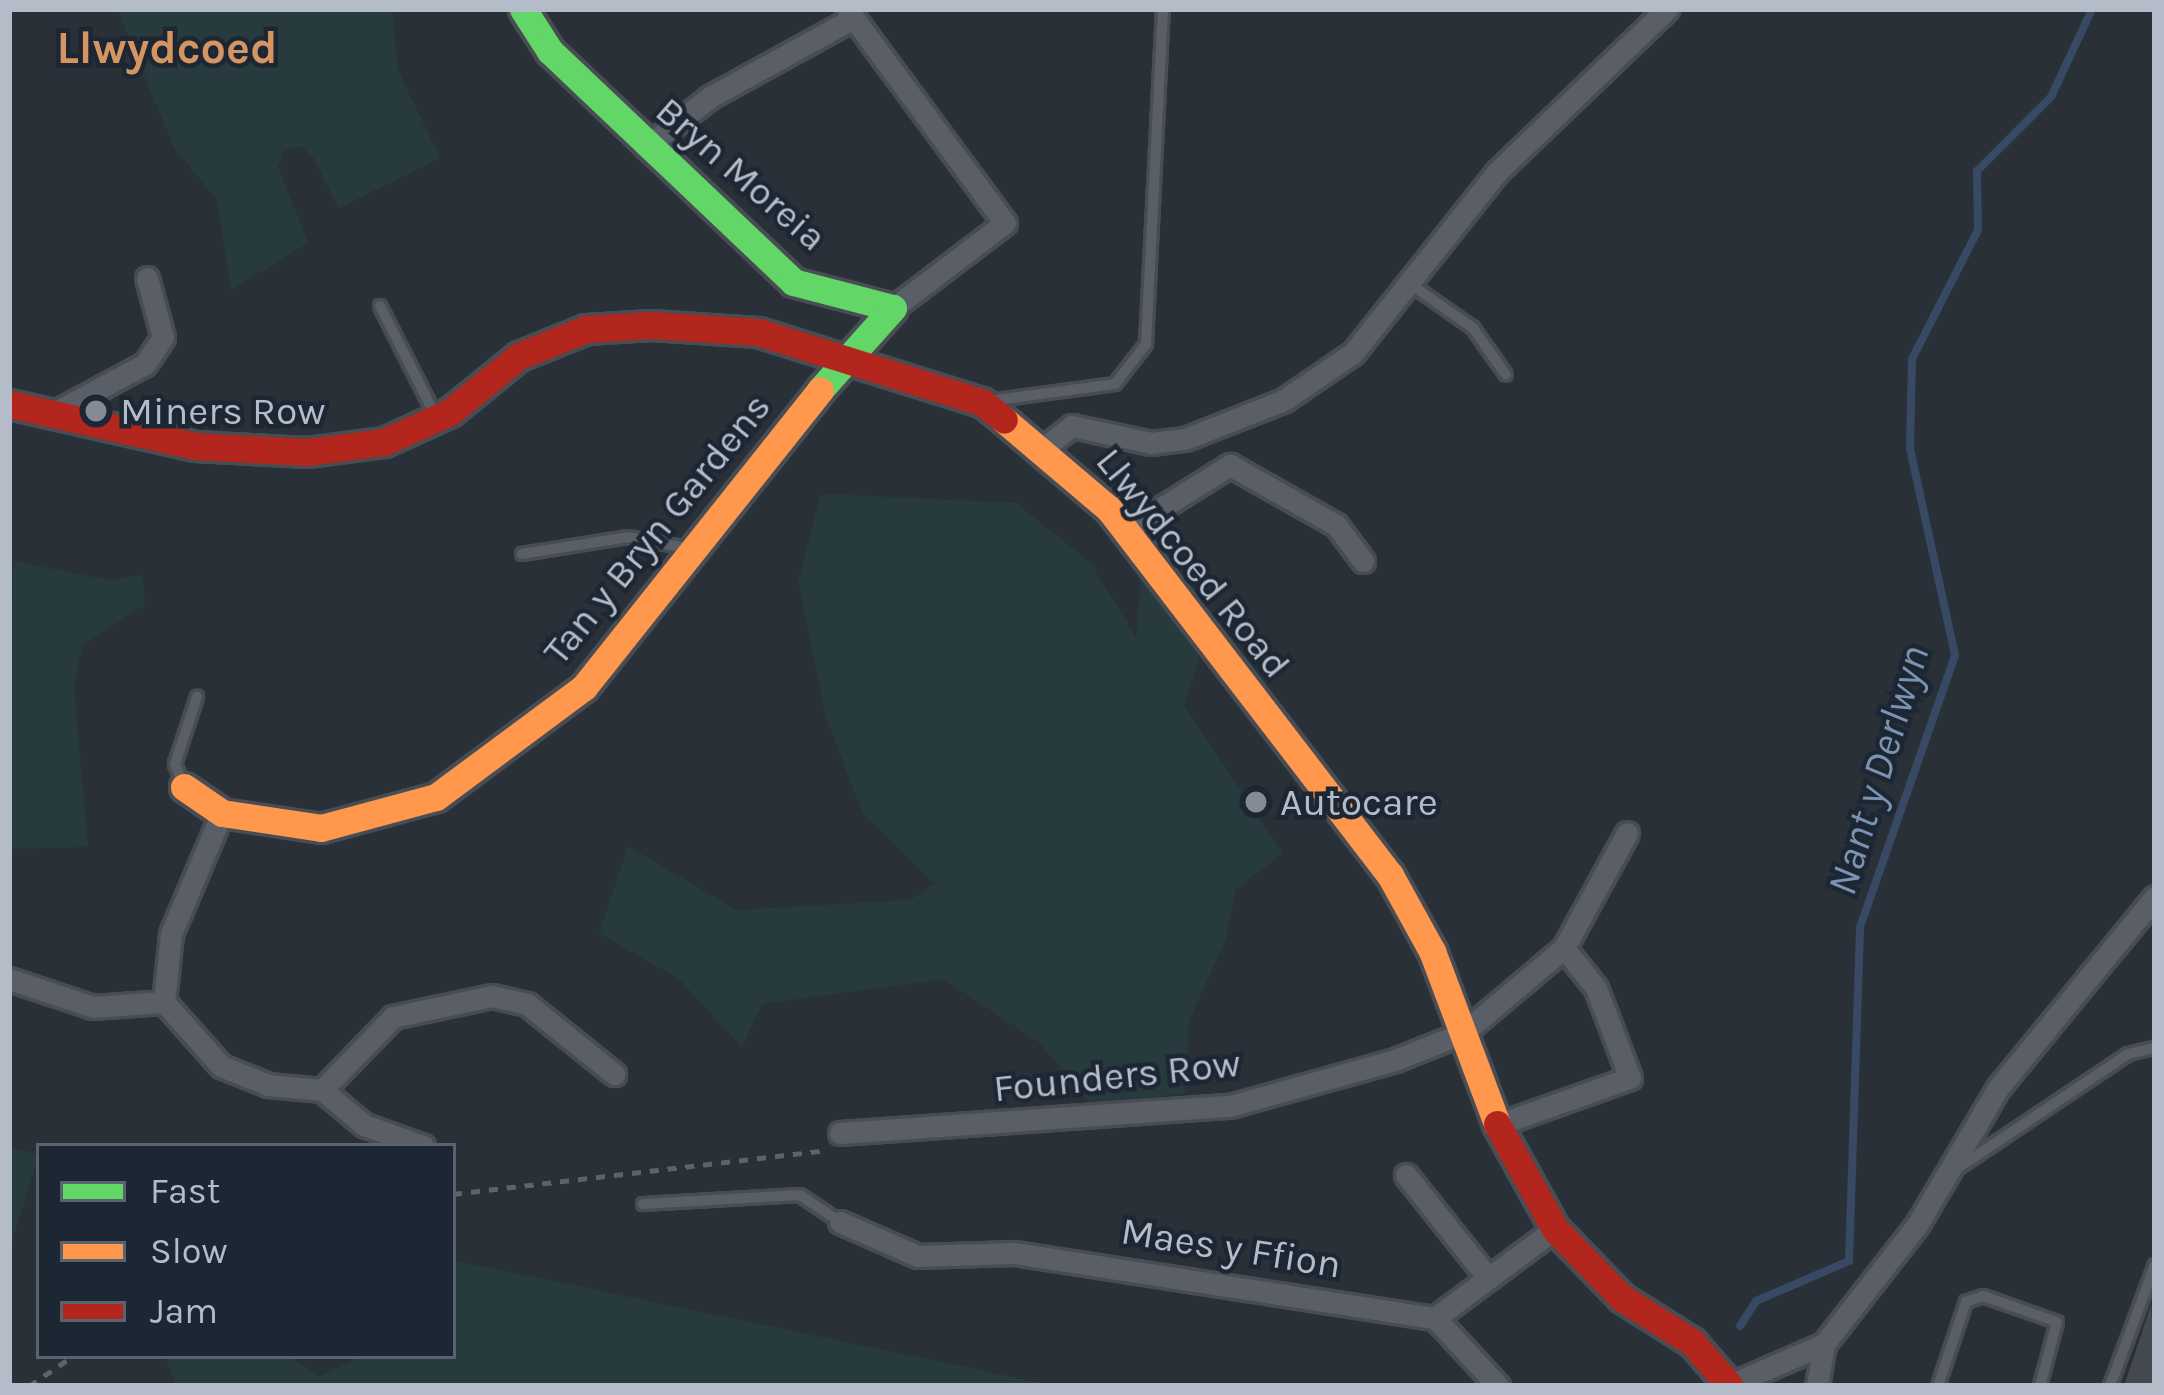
<!DOCTYPE html>
<html>
<head>
<meta charset="utf-8">
<style>
  body { margin:0 }
  #map { position:relative; width:2164px; height:1395px; overflow:hidden; background:#2a3038; font-family:Karla,sans-serif }
  div>[style] { position:absolute }
  .green>* { inset:0; background:#273a3e; transform-origin:0 0 }
  .stream>* { height:8px; margin:-4px; padding:0 4px; transform-origin:4px; border-radius:4px; background:#384963 }
  .building>* { inset:0; background:#444950 }
  .path>* { height:4.5px; margin-top:-2.25px; transform-origin:0; background:repeating-linear-gradient(90deg,#5d636a 0 9px,transparent 0 18px) }
  .roads { filter:drop-shadow(3px 0 #484c53) drop-shadow(-3px 0 #484c53) drop-shadow(0 3px #484c53) drop-shadow(0 -3px #484c53) }
  .lane>* { height:10px; margin:-5px; padding:0 5px; transform-origin:5px; border-radius:5px; background:#5a5e66 }
  .street>* { height:21px; margin:-10.5px; padding:0 10.5px; transform-origin:10.5px; border-radius:10.5px; background:#5a5e66 }
  .fast>* { height:27px; margin:-13.5px; padding:0 13.5px; transform-origin:13.5px; border-radius:13.5px; background:#63d668 }
  .slow>* { height:27px; margin:-13.5px; padding:0 13.5px; transform-origin:13.5px; border-radius:13.5px; background:#ff974d }
  .jam>* { height:27px; margin:-13.5px; padding:0 13.5px; transform-origin:13.5px; border-radius:13.5px; background:#b3261e }
  .dots>* { width:33px; height:33px; translate:-50% -50%; box-sizing:border-box; border:6px solid #1d2633; border-radius:50% }
  span { translate:-50% -50%; white-space:nowrap; text-align:center; line-height:1.15; -webkit-text-stroke:9px #1d2633; paint-order:stroke }
  .street-label { font-size:39px; color:#b4bcc9 }
  .poi-label { font-size:39px; color:#b4bcc9 }
  .left { translate:0 -50%; text-align:left }
  .water-label { font-size:42px; color:#7c92b1; font-style:italic }
  .quarter-label { font-size:45px; color:#d59563; font-weight:700 }
  .frame { position:absolute; inset:0; border:12px solid #b4bcc9; pointer-events:none }
  .legend { position:absolute; left:36px; top:1143px; width:420px; height:216px; box-sizing:border-box; background:#1d2633; border:3px solid #59626f; margin:0; padding:15px 21px; list-style:none; font-size:36px; color:#b4bcc9 }
  .legend li { display:flex; align-items:center; gap:24px; height:60px }
  .legend b { width:60px; border:3px solid #59626f }
</style>
</head>
<body>
<div id="map">
  <div class="green">
    <i style="clip-path:polygon(117px 9px,392px 9px,398px 70px,440px 158px,339px 208px,313px 157px,301px 146px,284px 151px,278px 167px,308px 243px,231px 290px,217px 200px,174px 148px)"></i>
    <i style="clip-path:polygon(830px 494px,1016px 503px,1090px 562px,1136px 637px,1141px 574px,1200px 658px,1184px 706px,1283px 853px,1235px 890px,1226px 939px,1189px 1021px,1185px 1093px,1092px 1105px,1040px 1043px,944px 979px,762px 1004px,742px 1047px,679px 979px,599px 933px,628px 846px,736px 910px,910px 900px,956px 869px,934px 883px,863px 814px,826px 717px,798px 582px,820px 496px)"></i>
    <i style="clip-path:polygon(13px 561px,109px 580px,143px 575px,145px 605px,82px 646px,74px 687px,88px 847px,9px 849px)"></i>
    <i style="left:9px;top:1146px;width:31px;height:117px;rotate:17deg"></i>
    <i style="clip-path:polygon(453px 1260px,1056px 1386px,175px 1386px,166px 1356px,286px 1356px,320px 1376px,363px 1356px,453px 1356px)"></i>
  </div>
  <div class="stream">
    <i style="left:1740px;top:1326px;width:30px;rotate:-57deg"></i>
    <i style="left:1756px;top:1301px;width:101px;rotate:-23.3deg"></i>
    <i style="left:1849px;top:1261px;width:334px;rotate:-88.1deg"></i>
    <i style="left:1860px;top:927px;width:288px;rotate:-70.7deg"></i>
    <i style="left:1955px;top:655px;width:212px;rotate:-102.3deg"></i>
    <i style="left:1910px;top:448px;width:89px;rotate:-88.7deg"></i>
    <i style="left:1912px;top:359px;width:145px;rotate:-62.9deg"></i>
    <i style="left:1978px;top:230px;width:59px;rotate:-91deg"></i>
    <i style="left:1977px;top:171px;width:105px;rotate:-45deg"></i>
    <i style="left:2051px;top:97px;width:97px;rotate:-65deg"></i>
  </div>
  <div class="building">
    <i style="clip-path:polygon(2151px 1303px,2155px 1386px,2124px 1386px,2151px 1305px)"></i>
  </div>
  <div class="path">
    <i style="left:453px;top:1194px;width:376px;rotate:-6.7deg"></i>
    <i style="left:29px;top:1386px;width:53px;rotate:-34.3deg"></i>
  </div>
  <div class="roads">
    <div class="lane">
      <i style="left:1410px;top:284px;width:77px;rotate:34.9deg"></i>
      <i style="left:1473px;top:328px;width:57px;rotate:54.9deg"></i>
      <i style="left:380px;top:306px;width:122px;rotate:63.2deg"></i>
      <i style="left:989px;top:401px;width:127px;rotate:-7.7deg"></i>
      <i style="left:1115px;top:384px;width:51px;rotate:-52.2deg"></i>
      <i style="left:1146px;top:344px;width:335px;rotate:-87.1deg"></i>
      <i style="left:522px;top:554px;width:107px;rotate:-9.1deg"></i>
      <i style="left:628px;top:537px;width:60px;rotate:10.6deg"></i>
      <i style="left:183px;top:784px;width:22px;rotate:-112deg"></i>
      <i style="left:175px;top:764px;width:71px;rotate:-71.8deg"></i>
      <i style="left:1958px;top:1168px;width:205px;rotate:-33.8deg"></i>
      <i style="left:2128px;top:1054px;width:28px;rotate:-13deg"></i>
      <i style="left:643px;top:1204px;width:157px;rotate:-3.3deg"></i>
      <i style="left:800px;top:1195px;width:48px;rotate:34deg"></i>
      <i style="left:1938px;top:1386px;width:89px;rotate:-71.6deg"></i>
      <i style="left:1966px;top:1302px;width:18px;rotate:-19deg"></i>
      <i style="left:1983px;top:1296px;width:78px;rotate:19.4deg"></i>
      <i style="left:2057px;top:1322px;width:66px;rotate:104.9deg"></i>
      <i style="left:2110px;top:1386px;width:129px;rotate:-69.6deg"></i>
    </div>
    <div class="street">
      <i style="left:847px;top:9px;width:266px;rotate:53.6deg"></i>
      <i style="left:1005px;top:223px;width:141px;rotate:142.8deg"></i>
      <i style="left:646px;top:147px;width:81px;rotate:-38deg"></i>
      <i style="left:710px;top:97px;width:160px;rotate:-28.8deg"></i>
      <i style="left:48px;top:416px;width:110px;rotate:-28.2deg"></i>
      <i style="left:145px;top:364px;width:32px;rotate:-56deg"></i>
      <i style="left:163px;top:337px;width:61px;rotate:-105.2deg"></i>
      <i style="left:1045px;top:447px;width:34px;rotate:-38deg"></i>
      <i style="left:1072px;top:426px;width:81px;rotate:12.1deg"></i>
      <i style="left:1151px;top:443px;width:34px;rotate:-7deg"></i>
      <i style="left:1185px;top:439px;width:106px;rotate:-21.5deg"></i>
      <i style="left:1284px;top:400px;width:83px;rotate:-34.3deg"></i>
      <i style="left:1353px;top:353px;width:231px;rotate:-51.5deg"></i>
      <i style="left:1497px;top:172px;width:236px;rotate:-43.8deg"></i>
      <i style="left:1126px;top:530px;width:123px;rotate:-32deg"></i>
      <i style="left:1230px;top:465px;width:122px;rotate:29.5deg"></i>
      <i style="left:1336px;top:525px;width:45px;rotate:53.1deg"></i>
      <i style="left:222px;top:813px;width:131px;rotate:112.9deg"></i>
      <i style="left:171px;top:934px;width:68px;rotate:95.9deg"></i>
      <i style="left:164px;top:1002px;width:86px;rotate:48.3deg"></i>
      <i style="left:221px;top:1066px;width:51px;rotate:22deg"></i>
      <i style="left:268px;top:1085px;width:54px;rotate:5.3deg"></i>
      <i style="left:322px;top:1090px;width:55px;rotate:39.8deg"></i>
      <i style="left:364px;top:1125px;width:63px;rotate:19.6deg"></i>
      <i style="left:9px;top:979px;width:89px;rotate:18.4deg"></i>
      <i style="left:93px;top:1007px;width:71px;rotate:-4deg"></i>
      <i style="left:322px;top:1090px;width:102px;rotate:-45.8deg"></i>
      <i style="left:393px;top:1017px;width:101px;rotate:-12deg"></i>
      <i style="left:492px;top:996px;width:36px;rotate:13deg"></i>
      <i style="left:527px;top:1004px;width:112px;rotate:38.8deg"></i>
      <i style="left:1497px;top:1125px;width:141px;rotate:-19.5deg"></i>
      <i style="left:1630px;top:1078px;width:96px;rotate:-110.7deg"></i>
      <i style="left:1596px;top:988px;width:51px;rotate:-128.7deg"></i>
      <i style="left:840px;top:1133px;width:391px;rotate:-4deg"></i>
      <i style="left:1230px;top:1106px;width:171px;rotate:-15.6deg"></i>
      <i style="left:1395px;top:1060px;width:73px;rotate:-21.7deg"></i>
      <i style="left:1463px;top:1033px;width:132px;rotate:-40.1deg"></i>
      <i style="left:1564px;top:948px;width:131px;rotate:-61.3deg"></i>
      <i style="left:1406px;top:1175px;width:132px;rotate:51.5deg"></i>
      <i style="left:840px;top:1222px;width:85px;rotate:23.6deg"></i>
      <i style="left:918px;top:1256px;width:96px;rotate:-1.8deg"></i>
      <i style="left:1014px;top:1253px;width:426px;rotate:8.8deg"></i>
      <i style="left:1435px;top:1318px;width:93px;rotate:47.2deg"></i>
      <i style="left:1435px;top:1318px;width:149px;rotate:-36.6deg"></i>
      <i style="left:1730px;top:1385px;width:103px;rotate:-23.6deg"></i>
      <i style="left:1824px;top:1344px;width:151px;rotate:-52deg"></i>
      <i style="left:1917px;top:1225px;width:159px;rotate:-59.4deg"></i>
      <i style="left:1998px;top:1088px;width:247px;rotate:-50.6deg"></i>
      <i style="left:1817px;top:1386px;width:43px;rotate:-80.5deg"></i>
    </div>
    <div class="fast">
      <i style="left:523px;top:9px;width:50px;rotate:57.3deg"></i>
      <i style="left:550px;top:51px;width:335px;rotate:43.5deg"></i>
      <i style="left:793px;top:282px;width:103px;rotate:14.6deg"></i>
      <i style="left:893px;top:308px;width:110px;rotate:131.7deg"></i>
    </div>
    <div class="slow">
      <i style="left:1004px;top:420px;width:138px;rotate:40.3deg"></i>
      <i style="left:1109px;top:509px;width:461px;rotate:52.5deg"></i>
      <i style="left:1390px;top:875px;width:87px;rotate:61.1deg"></i>
      <i style="left:1432px;top:951px;width:185px;rotate:69.4deg"></i>
      <i style="left:184px;top:787px;width:46px;rotate:34.4deg"></i>
      <i style="left:222px;top:813px;width:100px;rotate:8.6deg"></i>
      <i style="left:321px;top:828px;width:119px;rotate:-15.1deg"></i>
      <i style="left:436px;top:797px;width:184px;rotate:-36.6deg"></i>
      <i style="left:584px;top:687px;width:379px;rotate:-51.5deg"></i>
    </div>
    <div class="jam">
      <i style="left:9px;top:404px;width:191px;rotate:12.7deg"></i>
      <i style="left:195px;top:446px;width:112px;rotate:3.1deg"></i>
      <i style="left:307px;top:452px;width:78px;rotate:-7.4deg"></i>
      <i style="left:384px;top:442px;width:72px;rotate:-24.4deg"></i>
      <i style="left:450px;top:412px;width:89px;rotate:-39.1deg"></i>
      <i style="left:519px;top:356px;width:72px;rotate:-21.9deg"></i>
      <i style="left:586px;top:329px;width:65px;rotate:-3.5deg"></i>
      <i style="left:651px;top:325px;width:107px;rotate:3.7deg"></i>
      <i style="left:758px;top:332px;width:235px;rotate:17.4deg"></i>
      <i style="left:982px;top:402px;width:28px;rotate:39deg"></i>
      <i style="left:1497px;top:1124px;width:120px;rotate:61.1deg"></i>
      <i style="left:1555px;top:1229px;width:96px;rotate:45.8deg"></i>
      <i style="left:1622px;top:1298px;width:83px;rotate:32.2deg"></i>
      <i style="left:1692px;top:1342px;width:58px;rotate:49.2deg"></i>
    </div>
  </div>
  <div class="dots">
    <i style="left:96px;top:411px;background:#848b96"></i>
    <i style="left:1256px;top:802px;background:#848b96"></i>
  </div>
  <div class="street-label">
    <span style="left:741px;top:174px;rotate:41deg">Bryn Moreia</span>
    <span style="left:657px;top:529px;rotate:-51deg">Tan y Bryn Gardens</span>
    <span style="left:1193px;top:563px;rotate:51deg">Llwydcoed Road</span>
    <span style="left:1117px;top:1076px;rotate:-6deg">Founders Row</span>
    <span style="left:1231px;top:1248px;rotate:9deg">Maes y Ffion</span>
  </div>
  <div class="poi-label">
    <span class="left" style="left:120px;top:411px">Miners Row</span>
    <span class="left" style="left:1280px;top:802px">Autocare</span>
  </div>
  <div class="water-label">
    <span style="left:1878px;top:770px;rotate:-73deg">Nant y Derlwyn</span>
  </div>
  <div class="quarter-label">
    <span style="left:167px;top:49px">Llwydcoed</span>
  </div>
  <div class="frame"></div>
  <ul class="legend">
  <li><b style="height:15px;background:#63d668"></b>Fast</li>
  <li><b style="height:15px;background:#ff974d"></b>Slow</li>
  <li><b style="height:15px;background:#b3261e"></b>Jam</li>
  </ul>
</div>
</body>
</html>
